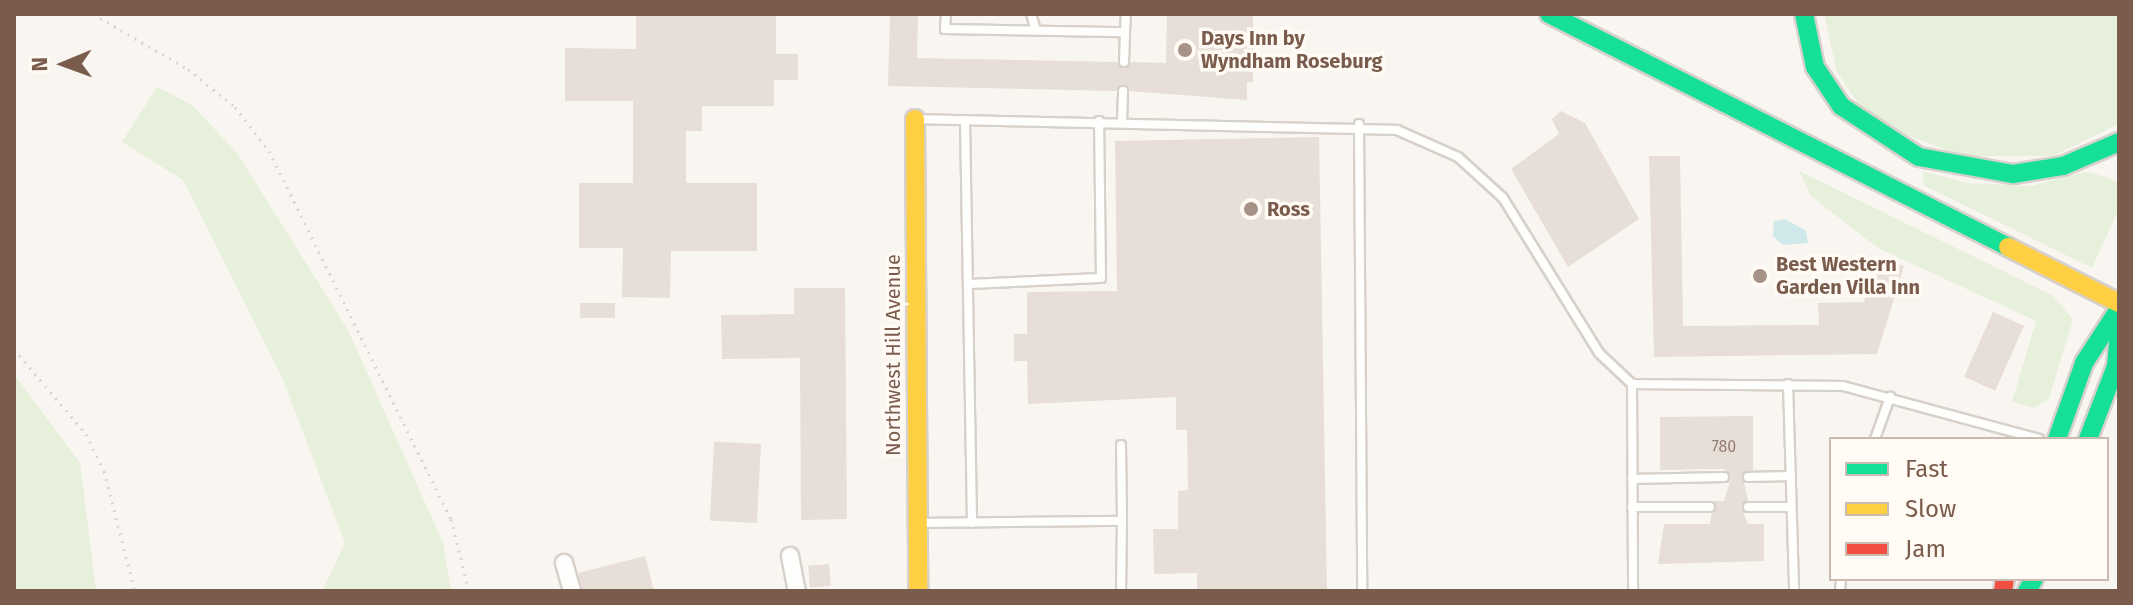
<!DOCTYPE html>
<html>
<head>
<meta charset="utf-8">
<style>
  body { margin:0 }
  #map { position:relative; width:2133px; height:605px; overflow:hidden; background:#f9f5f0; font-family:"Fira Sans",sans-serif }
  div>[style] { position:absolute }
  .green>* { inset:0; background:#e7f0db }
  .water>* { inset:0; background:#d0e8ea }
  .building>* { inset:0; background:#e6ded7; transform-origin:0 0 }
  .path>* { height:3px; margin-top:-1.5px; transform-origin:0; background:repeating-linear-gradient(90deg,#dcd5d0 0 2px,transparent 0 8px) }
  .roads { filter:drop-shadow(2px 0 #d7d1cb) drop-shadow(-2px 0 #d7d1cb) drop-shadow(0 2px #d7d1cb) drop-shadow(0 -2px #d7d1cb) }
  .lane>* { height:8px; margin:-4px; padding:0 4px; transform-origin:4px; border-radius:4px; background:#fefefd }
  .street>* { height:16px; margin:-8px; padding:0 8px; transform-origin:8px; border-radius:8px; background:#fefefd }
  .fast>* { height:18px; margin:-9px; padding:0 9px; transform-origin:9px; border-radius:9px; background:#16e098 }
  .slow>* { height:18px; margin:-9px; padding:0 9px; transform-origin:9px; border-radius:9px; background:#ffcf43 }
  .jam>* { height:18px; margin:-9px; padding:0 9px; transform-origin:9px; border-radius:9px; background:#f24e42 }
  .dots>* { width:22px; height:22px; translate:-50% -50%; box-sizing:border-box; border:4px solid #fffaf3; border-radius:50% }
  span { translate:-50% -50%; white-space:nowrap; text-align:center; line-height:1.15; -webkit-text-stroke:7px #fffaf3; paint-order:stroke }
  .number-label { font-size:16px; color:#977e72 }
  .number-label span { -webkit-text-stroke-width:0 }
  .poi-label { font-size:20px; color:#7a5c4d; font-weight:700 }
  .left { translate:0 -50%; text-align:left }
  .street-label { font-size:20px; color:#7a5c4d }
  .frame { position:absolute; inset:0; border:16px solid #7a5c4d; pointer-events:none }
  .legend { position:absolute; left:1829px; top:437px; width:280px; height:144px; box-sizing:border-box; background:#fffaf3; border:2px solid #cabbb1; margin:0; padding:10px 14px; list-style:none; font-size:24px; color:#7a5c4d }
  .legend li { display:flex; align-items:center; gap:16px; height:40px }
  .legend b { width:40px; border:2px solid #cabbb1 }
  .north { position:absolute; left:24px; top:24px; width:80px; height:80px; -webkit-text-stroke:6px #fffaf3; paint-order:stroke; rotate:269deg; font-size:22px; font-weight:700; line-height:32px; text-align:center; color:#7a5c4d }
  .north::after { content:''; display:block; margin:auto; width:28px; height:36px; background:#7a5c4d; clip-path:polygon(50% 0,100% 100%,50% 72%,0 100%) }
</style>
</head>
<body>
<div id="map">
  <div class="green">
    <i style="clip-path:polygon(1824px 14px,2119px 14px,2119px 124px,2053px 156px,1963px 156px,1886px 127px,1858px 103px,1837px 72px)"></i>
    <i style="clip-path:polygon(157px 87px,192px 105px,237px 153px,348px 330px,443px 543px,451px 591px,322px 591px,345px 543px,284px 382px,183px 180px,122px 142px)"></i>
    <i style="clip-path:polygon(1799px 171px,2052px 295px,2073px 319px,2049px 399px,2034px 408px,2012px 402px,2036px 321px,1878px 248px,1811px 196px)"></i>
    <i style="clip-path:polygon(1923px 171px,1966px 183px,2032px 186px,2085px 172px,2107px 177px,2119px 184px,2119px 208px,2092px 268px,1923px 185px)"></i>
    <i style="clip-path:polygon(14px 374px,80px 463px,96px 591px,14px 591px)"></i>
  </div>
  <div class="water">
    <i style="clip-path:polygon(1785px 219px,1806px 231px,1808px 243px,1783px 245px,1773px 236px,1774px 221px)"></i>
  </div>
  <div class="building">
    <i style="clip-path:polygon(636px 14px,776px 14px,776px 54px,798px 54px,798px 80px,774px 80px,774px 106px,702px 106px,702px 131px,686px 131px,686px 183px,757px 183px,757px 251px,671px 251px,670px 298px,622px 297px,623px 248px,579px 248px,579px 183px,633px 183px,633px 101px,565px 101px,565px 48px,636px 49px)"></i>
    <i style="clip-path:polygon(890px 14px,918px 14px,917px 58px,1117px 62px,1125px 69px,1131px 62px,1166px 63px,1167px 14px,1253px 14px,1253px 82px,1247px 82px,1247px 100px,1130px 91px,1124px 84px,1116px 91px,888px 86px)"></i>
    <i style="clip-path:polygon(1561px 111px,1585px 123px,1639px 219px,1568px 267px,1511px 169px,1559px 134px,1552px 119px)"></i>
    <i style="clip-path:polygon(1319px 137px,1327px 591px,1197px 591px,1197px 573px,1154px 574px,1153px 529px,1178px 529px,1178px 491px,1188px 490px,1187px 430px,1176px 430px,1176px 397px,1028px 404px,1027px 361px,1014px 361px,1014px 334px,1027px 334px,1027px 292px,1117px 291px,1115px 141px)"></i>
    <i style="clip-path:polygon(1649px 156px,1680px 156px,1683px 326px,1819px 325px,1818px 303px,1864px 302px,1877px 258px,1904px 266px,1877px 354px,1654px 357px)"></i>
    <i style="clip-path:polygon(794px 288px,845px 288px,847px 519px,801px 520px,800px 358px,722px 359px,721px 315px,794px 314px)"></i>
    <i style="left:615px;top:303px;width:15px;height:35px;rotate:90deg"></i>
    <i style="left:1993px;top:312px;width:34px;height:71px;rotate:24deg"></i>
    <i style="clip-path:polygon(1753px 416px,1753px 470px,1742px 474px,1748px 500px,1741px 508px,1748px 524px,1764px 524px,1764px 561px,1658px 564px,1664px 524px,1710px 524px,1714px 501px,1724px 501px,1731px 478px,1724px 469px,1660px 470px,1660px 417px)"></i>
    <i style="left:761px;top:444px;width:79px;height:47px;rotate:93deg"></i>
    <i style="clip-path:polygon(645px 556px,654px 591px,583px 591px,578px 573px)"></i>
    <i style="left:829px;top:564px;width:22px;height:21px;rotate:85deg"></i>
  </div>
  <div class="path">
    <i style="left:93px;top:14px;width:110px;rotate:30.1deg"></i>
    <i style="left:188px;top:69px;width:60px;rotate:39deg"></i>
    <i style="left:235px;top:107px;width:56px;rotate:52.3deg"></i>
    <i style="left:269px;top:151px;width:411px;rotate:63.7deg"></i>
    <i style="left:451px;top:519px;width:74px;rotate:76deg"></i>
    <i style="left:14px;top:349px;width:111px;rotate:49.7deg"></i>
    <i style="left:86px;top:434px;width:41px;rotate:64.1deg"></i>
    <i style="left:104px;top:471px;width:124px;rotate:75.5deg"></i>
  </div>
  <div class="roads">
    <div class="lane">
      <i style="left:946px;top:14px;width:15px;rotate:94deg"></i>
      <i style="left:945px;top:29px;width:180px;rotate:1deg"></i>
      <i style="left:1125px;top:32px;width:18px;rotate:-87deg"></i>
      <i style="left:1031px;top:14px;width:17px;rotate:73deg"></i>
      <i style="left:1124px;top:62px;width:30px;rotate:-88deg"></i>
      <i style="left:916px;top:119px;width:481px;rotate:1.3deg"></i>
      <i style="left:1397px;top:130px;width:67px;rotate:23.9deg"></i>
      <i style="left:1458px;top:157px;width:61px;rotate:42.3deg"></i>
      <i style="left:1503px;top:198px;width:182px;rotate:58.2deg"></i>
      <i style="left:1599px;top:353px;width:45px;rotate:43.2deg"></i>
      <i style="left:1632px;top:384px;width:211px;rotate:0.5deg"></i>
      <i style="left:1843px;top:386px;width:203px;rotate:15.1deg"></i>
      <i style="left:965px;top:120px;width:403px;rotate:89deg"></i>
      <i style="left:1122px;top:122px;width:31px;rotate:-88deg"></i>
      <i style="left:1359px;top:124px;width:467px;rotate:89.6deg"></i>
      <i style="left:968px;top:284px;width:133px;rotate:-2.6deg"></i>
      <i style="left:1101px;top:278px;width:157px;rotate:-90.7deg"></i>
      <i style="left:1632px;top:384px;width:207px;rotate:89.7deg"></i>
      <i style="left:1788px;top:384px;width:207px;rotate:88.3deg"></i>
      <i style="left:1875px;top:439px;width:45px;rotate:-70.3deg"></i>
      <i style="left:1121px;top:445px;width:76px;rotate:89.2deg"></i>
      <i style="left:1748px;top:477px;width:43px;rotate:-1.3deg"></i>
      <i style="left:1632px;top:479px;width:92px;rotate:-1.2deg"></i>
      <i style="left:1632px;top:507px;width:78px"></i>
      <i style="left:1748px;top:507px;width:43px"></i>
      <i style="left:920px;top:523px;width:202px;rotate:-0.6deg"></i>
      <i style="left:1122px;top:521px;width:70px;rotate:90.8deg"></i>
      <i style="left:1840px;top:591px;width:12px;rotate:-85deg"></i>
    </div>
    <div class="street">
      <i style="left:790px;top:556px;width:36px;rotate:79deg"></i>
      <i style="left:564px;top:563px;width:29px;rotate:74deg"></i>
    </div>
    <div class="fast">
      <i style="left:1549px;top:14px;width:515px;rotate:26.91deg"></i>
      <i style="left:1804px;top:14px;width:54px;rotate:78.3deg"></i>
      <i style="left:1815px;top:67px;width:47px;rotate:56.3deg"></i>
      <i style="left:1841px;top:106px;width:93px;rotate:33.2deg"></i>
      <i style="left:1919px;top:157px;width:96px;rotate:10.3deg"></i>
      <i style="left:2013px;top:174px;width:51px;rotate:-9.1deg"></i>
      <i style="left:2063px;top:166px;width:61px;rotate:-23.2deg"></i>
      <i style="left:2057px;top:439px;width:81px;rotate:-70.4deg"></i>
      <i style="left:2084px;top:363px;width:64px;rotate:-57.1deg"></i>
      <i style="left:2088px;top:439px;width:78px;rotate:-69deg"></i>
      <i style="left:2116px;top:366px;width:33px;rotate:-85deg"></i>
      <i style="left:2027px;top:591px;width:14px;rotate:-60deg"></i>
    </div>
    <div class="slow">
      <i style="left:915px;top:119px;width:472px;rotate:89.6deg"></i>
      <i style="left:2008px;top:247px;width:124px;rotate:26.8deg"></i>
    </div>
    <div class="jam">
      <i style="left:2003px;top:591px;width:12px;rotate:-81deg"></i>
    </div>
  </div>
  <div class="dots">
    <i style="left:1185px;top:50px;background:#a69286"></i>
    <i style="left:1251px;top:209px;background:#a69286"></i>
    <i style="left:1760px;top:276px;background:#a69286"></i>
  </div>
  <div class="number-label">
    <span style="left:1724px;top:447px">780</span>
  </div>
  <div class="poi-label">
    <span class="left" style="left:1201px;top:50px">Days Inn by<br>Wyndham Roseburg</span>
    <span class="left" style="left:1267px;top:209px">Ross</span>
    <span class="left" style="left:1776px;top:276px">Best Western<br>Garden Villa Inn</span>
  </div>
  <div class="street-label">
    <span style="left:893px;top:355px;rotate:-90deg">Northwest Hill Avenue</span>
  </div>
  <div class="frame"></div>
  <ul class="legend">
  <li><b style="height:10px;background:#16e098"></b>Fast</li>
  <li><b style="height:10px;background:#ffcf43"></b>Slow</li>
  <li><b style="height:10px;background:#f24e42"></b>Jam</li>
  </ul>
  <div class="north">N</div>
</div>
</body>
</html>
